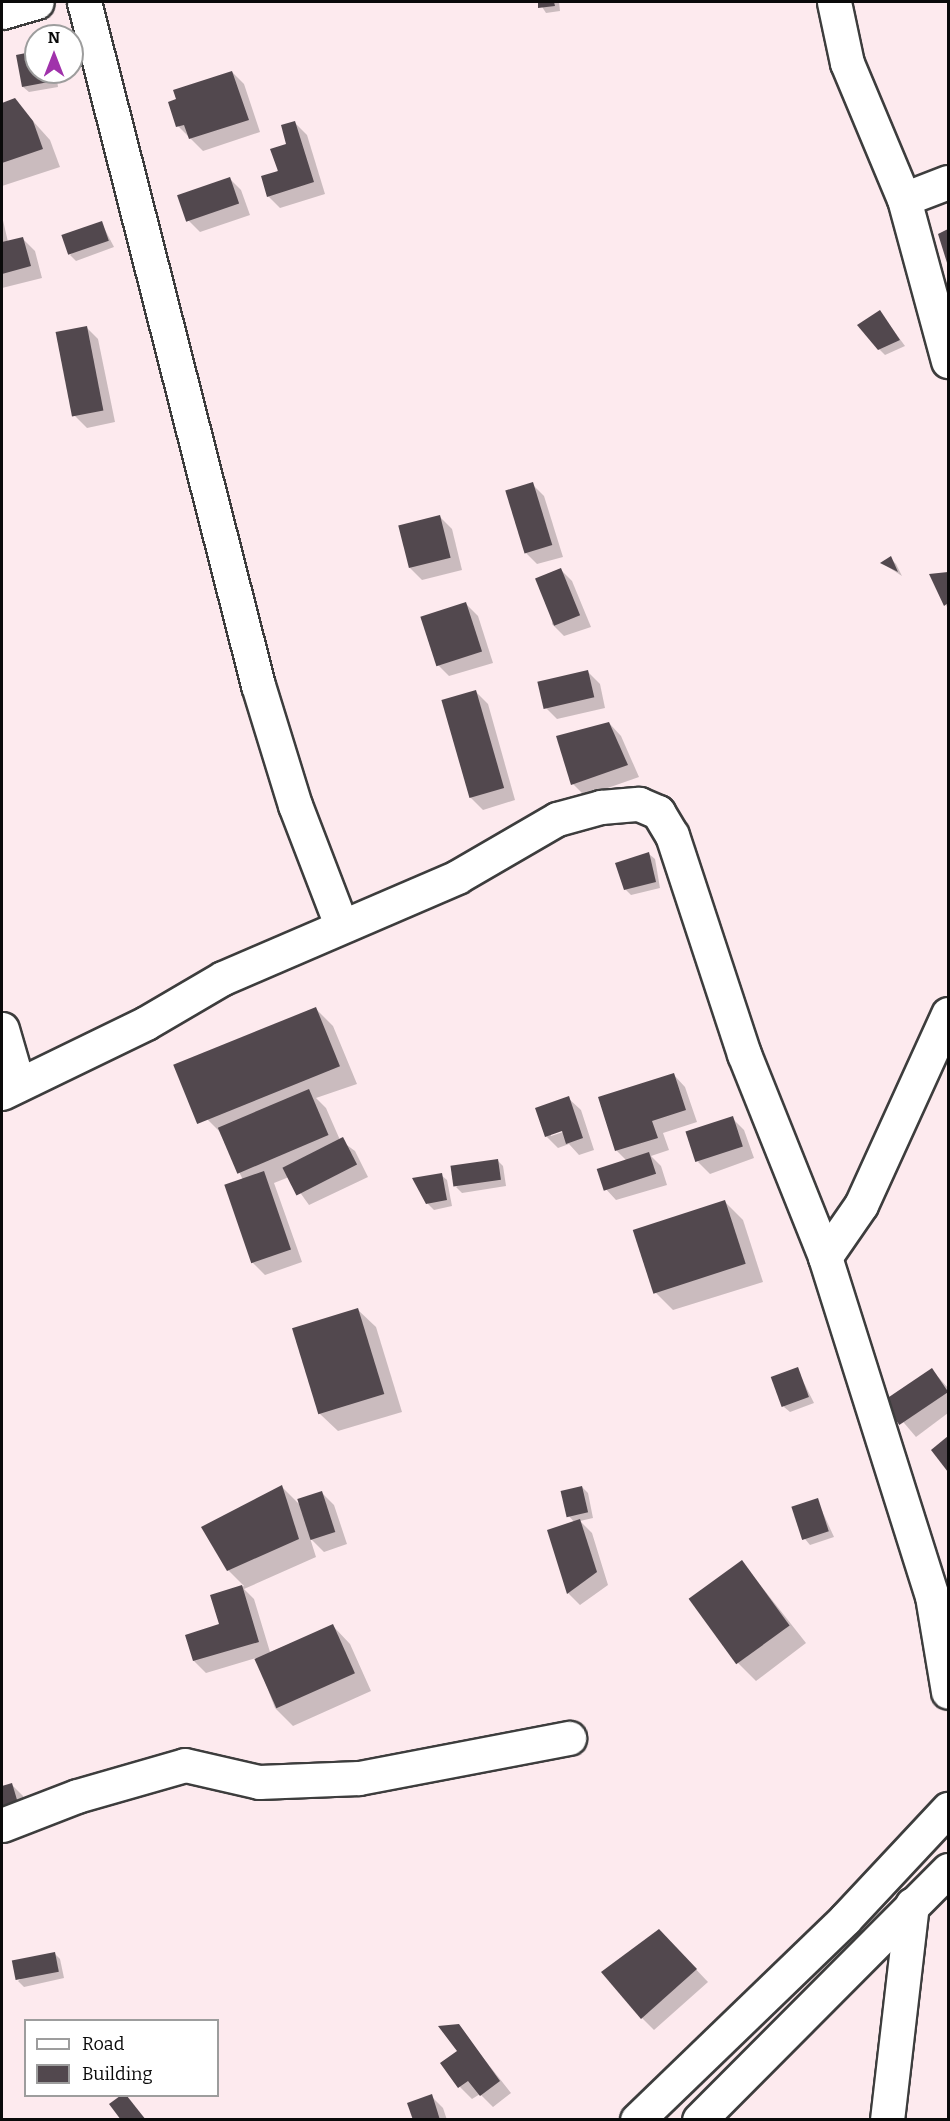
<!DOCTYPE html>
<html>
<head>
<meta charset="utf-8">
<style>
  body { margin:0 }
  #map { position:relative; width:950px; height:2121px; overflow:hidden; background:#fdeaee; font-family:Bitter,serif }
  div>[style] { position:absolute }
  .shadow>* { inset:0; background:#0003 }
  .building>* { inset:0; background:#52484e; transform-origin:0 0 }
  .roads { filter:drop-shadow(2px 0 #3d3d3d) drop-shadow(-2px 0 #3d3d3d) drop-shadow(0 2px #3d3d3d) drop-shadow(0 -2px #3d3d3d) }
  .street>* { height:33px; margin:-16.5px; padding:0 16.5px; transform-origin:16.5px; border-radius:16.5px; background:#fff }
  span { translate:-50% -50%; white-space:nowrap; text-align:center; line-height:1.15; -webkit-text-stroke:6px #fff; paint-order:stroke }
  .frame { position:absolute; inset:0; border:3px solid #0a0a0a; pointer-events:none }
  .legend { position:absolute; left:24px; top:2019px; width:195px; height:78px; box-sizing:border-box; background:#fff; border:2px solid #9d9d9d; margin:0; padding:8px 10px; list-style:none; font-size:18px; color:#0a0a0a }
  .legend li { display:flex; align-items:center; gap:12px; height:30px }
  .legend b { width:30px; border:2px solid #9d9d9d }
  .north { position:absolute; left:24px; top:24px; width:60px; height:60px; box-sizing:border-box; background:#fff; border:2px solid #9d9d9d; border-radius:50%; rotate:0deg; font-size:16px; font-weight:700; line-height:24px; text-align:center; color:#0a0a0a }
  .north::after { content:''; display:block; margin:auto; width:21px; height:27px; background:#a032ab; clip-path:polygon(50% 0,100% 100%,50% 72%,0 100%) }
</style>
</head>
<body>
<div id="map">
  <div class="shadow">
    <i style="clip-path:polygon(539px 2px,559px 2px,560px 11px,546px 13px)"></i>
    <i style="clip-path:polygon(36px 53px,36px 72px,56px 72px,58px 87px,29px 92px,23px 87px)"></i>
    <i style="clip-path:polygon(232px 72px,244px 84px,260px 132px,203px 151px,178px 126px)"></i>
    <i style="clip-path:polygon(14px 100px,50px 140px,60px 167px,2px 186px,2px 104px)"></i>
    <i style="clip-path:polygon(295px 123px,307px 135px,325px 194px,280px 208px,268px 196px)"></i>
    <i style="clip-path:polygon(229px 178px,241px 190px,250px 215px,200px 232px,188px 220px)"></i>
    <i style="clip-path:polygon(2px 216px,8px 242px,23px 239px,35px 251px,42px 278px,2px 288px)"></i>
    <i style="clip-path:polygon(101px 222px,114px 247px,76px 261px,70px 255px)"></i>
    <i style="clip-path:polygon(880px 312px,905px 346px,885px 355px,879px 349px)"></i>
    <i style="clip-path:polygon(86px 327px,98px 339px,115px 422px,87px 428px,75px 416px)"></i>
    <i style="clip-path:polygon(532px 484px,544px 496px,563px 557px,537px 564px,525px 552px)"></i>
    <i style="clip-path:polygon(440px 517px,452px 529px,462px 570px,422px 580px,410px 568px)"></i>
    <i style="clip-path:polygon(890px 558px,896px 564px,902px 576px,882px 563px)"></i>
    <i style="clip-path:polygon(560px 569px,572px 581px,591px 627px,564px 636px,552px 624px)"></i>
    <i style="clip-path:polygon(948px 573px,948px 609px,931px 576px)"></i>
    <i style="clip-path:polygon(466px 604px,478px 616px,493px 663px,449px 676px,437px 664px)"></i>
    <i style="clip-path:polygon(587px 671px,600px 684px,605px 708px,557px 719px,545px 707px)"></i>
    <i style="clip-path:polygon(476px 692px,488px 704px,515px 800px,483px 810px,471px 798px,443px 701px)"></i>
    <i style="clip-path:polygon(609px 723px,621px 736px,639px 777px,585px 796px,573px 784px)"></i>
    <i style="clip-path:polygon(649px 854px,655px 859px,660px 888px,631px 895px,625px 889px)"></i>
    <i style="clip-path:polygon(315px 1008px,333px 1026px,357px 1084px,316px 1098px,326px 1108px,340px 1140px,355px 1151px,368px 1177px,309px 1205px,289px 1177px,274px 1183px,302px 1262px,265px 1275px,253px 1263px,243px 1180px,219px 1131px,201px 1113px)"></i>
    <i style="clip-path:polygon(673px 1074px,685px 1087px,697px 1122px,663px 1133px,669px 1150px,651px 1156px,661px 1166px,667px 1185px,616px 1200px,604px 1187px,626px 1160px,617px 1151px,600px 1098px)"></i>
    <i style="clip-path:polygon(evenodd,568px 1098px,581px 1110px,594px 1150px,579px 1155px,569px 1144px,558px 1148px,546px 1136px,568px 1098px,568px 1127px,569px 1130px,551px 1136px,551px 1133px,568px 1127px)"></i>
    <i style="clip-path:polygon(732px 1118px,744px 1130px,754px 1158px,710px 1174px,698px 1162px)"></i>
    <i style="clip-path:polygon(497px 1160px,503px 1166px,506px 1186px,462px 1193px,456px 1187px)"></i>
    <i style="clip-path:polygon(441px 1175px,447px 1180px,452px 1206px,434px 1210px,428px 1204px)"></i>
    <i style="clip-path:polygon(725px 1202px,743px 1220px,763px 1282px,673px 1310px,655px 1292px)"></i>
    <i style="clip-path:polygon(358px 1310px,376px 1327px,402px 1412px,338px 1431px,320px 1414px,293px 1329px)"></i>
    <i style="clip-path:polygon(797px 1369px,814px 1403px,790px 1412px,784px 1407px)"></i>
    <i style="clip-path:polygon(932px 1370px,948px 1388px,948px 1413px,916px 1437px,887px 1403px)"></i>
    <i style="clip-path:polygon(282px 1487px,300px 1505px,322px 1493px,334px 1505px,347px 1544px,324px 1552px,310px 1538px,316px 1557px,244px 1589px,254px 1599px,270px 1652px,333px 1626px,350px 1644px,371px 1691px,293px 1726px,275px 1708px,256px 1658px,206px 1673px,194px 1661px,187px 1636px,221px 1625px,212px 1596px,244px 1586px,228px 1570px)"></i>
    <i style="clip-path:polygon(582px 1487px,588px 1493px,593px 1518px,580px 1521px,592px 1533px,608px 1585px,580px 1605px,568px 1593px,575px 1523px,569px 1516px)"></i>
    <i style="clip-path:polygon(817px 1500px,834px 1537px,810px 1545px,805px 1539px)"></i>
    <i style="clip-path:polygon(742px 1562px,806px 1643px,756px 1681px,738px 1663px)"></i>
    <i style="clip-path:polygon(11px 1784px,23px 1796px,31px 1822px,2px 1831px,2px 1787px)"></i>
    <i style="clip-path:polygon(671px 1943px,708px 1982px,654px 2030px,642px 2018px)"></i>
    <i style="clip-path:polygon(54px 1953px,60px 1959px,64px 1978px,24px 1987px,18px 1981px)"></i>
    <i style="clip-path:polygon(458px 2026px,511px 2093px,493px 2107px,480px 2094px,472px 2099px,460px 2087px)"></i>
    <i style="clip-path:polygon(431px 2096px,443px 2108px,447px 2120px,415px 2120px)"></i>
  </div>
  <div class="building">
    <i style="clip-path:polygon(538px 2px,554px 2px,555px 6px,538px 8px)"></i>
    <i style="clip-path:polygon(36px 51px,36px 72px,52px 72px,54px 81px,22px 87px,16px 55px)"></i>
    <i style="clip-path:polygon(232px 71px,249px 120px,189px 139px,184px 125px,176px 127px,168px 102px,176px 99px,173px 90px)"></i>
    <i style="clip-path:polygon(15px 98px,33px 121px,43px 149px,2px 163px,2px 103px)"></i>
    <i style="clip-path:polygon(295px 121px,314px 182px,267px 197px,261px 176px,278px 171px,270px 149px,286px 144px,281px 125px)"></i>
    <i style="left:230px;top:177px;width:28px;height:56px;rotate:71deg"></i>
    <i style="left:102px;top:221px;width:21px;height:43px;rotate:71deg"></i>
    <i style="clip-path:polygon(948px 229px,948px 266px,938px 234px)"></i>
    <i style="clip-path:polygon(23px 237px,31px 266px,2px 274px,2px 242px)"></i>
    <i style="clip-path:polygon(880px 310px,900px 340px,878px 350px,857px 325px)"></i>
    <i style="left:87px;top:326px;width:86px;height:32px;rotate:79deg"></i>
    <i style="left:533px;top:482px;width:66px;height:29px;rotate:73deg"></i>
    <i style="left:440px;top:515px;width:44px;height:43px;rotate:76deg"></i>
    <i style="clip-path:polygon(891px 556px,898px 572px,880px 563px)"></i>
    <i style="left:561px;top:568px;width:51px;height:28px;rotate:68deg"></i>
    <i style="clip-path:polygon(948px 572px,948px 603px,944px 606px,929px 574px)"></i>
    <i style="left:466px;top:602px;width:52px;height:48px;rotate:72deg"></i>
    <i style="left:588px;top:670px;width:28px;height:52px;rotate:77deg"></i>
    <i style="left:476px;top:690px;width:102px;height:36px;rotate:74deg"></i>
    <i style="clip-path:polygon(609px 722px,628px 765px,571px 785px,556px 736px)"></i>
    <i style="clip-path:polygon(649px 852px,656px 882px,624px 890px,615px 863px)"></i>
    <i style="left:316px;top:1007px;width:64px;height:154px;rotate:68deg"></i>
    <i style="clip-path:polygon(674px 1073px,686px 1110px,652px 1121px,658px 1138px,615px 1151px,598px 1097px)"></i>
    <i style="left:309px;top:1089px;width:50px;height:99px;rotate:67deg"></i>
    <i style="clip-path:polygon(569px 1096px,583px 1138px,566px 1144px,562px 1131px,545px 1137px,535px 1108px)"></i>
    <i style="left:733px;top:1116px;width:32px;height:50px;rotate:72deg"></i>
    <i style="left:343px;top:1137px;width:31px;height:68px;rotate:63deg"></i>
    <i style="left:649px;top:1152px;width:23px;height:55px;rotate:72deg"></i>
    <i style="left:498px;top:1159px;width:21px;height:48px;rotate:82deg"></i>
    <i style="left:264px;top:1171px;width:83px;height:42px;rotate:71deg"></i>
    <i style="clip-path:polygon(442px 1173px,447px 1200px,426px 1204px,412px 1178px)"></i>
    <i style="left:725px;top:1200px;width:67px;height:97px;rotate:72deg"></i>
    <i style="left:358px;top:1308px;width:90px;height:69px;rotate:73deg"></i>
    <i style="left:798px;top:1367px;width:32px;height:29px;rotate:70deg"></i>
    <i style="left:932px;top:1368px;width:29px;height:59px;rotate:56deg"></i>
    <i style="clip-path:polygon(948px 1436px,948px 1472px,931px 1450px)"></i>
    <i style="clip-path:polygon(282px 1485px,299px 1539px,227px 1571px,201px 1527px)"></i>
    <i style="left:582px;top:1486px;width:27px;height:22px;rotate:77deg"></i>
    <i style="left:322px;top:1491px;width:43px;height:26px;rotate:72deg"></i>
    <i style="left:818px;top:1498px;width:35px;height:28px;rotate:72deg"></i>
    <i style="clip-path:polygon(580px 1519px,597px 1572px,567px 1594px,547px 1530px)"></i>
    <i style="left:742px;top:1560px;width:81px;height:66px;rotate:54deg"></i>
    <i style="clip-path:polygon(242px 1585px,259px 1642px,193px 1661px,185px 1635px,219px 1624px,210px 1595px)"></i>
    <i style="left:333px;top:1624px;width:54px;height:86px;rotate:66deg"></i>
    <i style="clip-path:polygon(12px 1783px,20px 1810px,2px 1815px,2px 1786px)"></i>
    <i style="clip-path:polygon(659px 1929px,697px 1969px,641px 2019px,601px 1972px)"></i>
    <i style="left:55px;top:1952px;width:20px;height:44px;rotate:79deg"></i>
    <i style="clip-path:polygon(459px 2024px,500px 2081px,480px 2096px,468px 2081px,458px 2088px,440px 2063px,457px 2051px,438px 2026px)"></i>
    <i style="clip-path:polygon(432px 2094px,440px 2120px,413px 2120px,407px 2103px)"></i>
    <i style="clip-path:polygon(120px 2096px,127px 2096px,146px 2120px,121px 2120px,109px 2104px)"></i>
  </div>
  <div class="roads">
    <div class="street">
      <i style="left:84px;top:2px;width:705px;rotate:75.71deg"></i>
      <i style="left:258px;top:685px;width:126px;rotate:72.9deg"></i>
      <i style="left:295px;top:805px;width:129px;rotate:69deg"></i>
      <i style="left:834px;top:2px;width:62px;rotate:78deg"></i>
      <i style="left:847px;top:63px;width:147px;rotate:67.3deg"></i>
      <i style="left:2px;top:12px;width:36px;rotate:-16deg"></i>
      <i style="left:948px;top:182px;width:47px;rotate:158.9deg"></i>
      <i style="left:904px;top:199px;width:168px;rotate:74.8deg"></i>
      <i style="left:2px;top:1029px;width:57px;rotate:73.8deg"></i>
      <i style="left:2px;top:1093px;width:160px;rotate:-25.9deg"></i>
      <i style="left:146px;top:1023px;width:89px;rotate:-30.3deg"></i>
      <i style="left:223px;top:978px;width:255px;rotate:-23.3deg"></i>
      <i style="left:457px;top:877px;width:116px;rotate:-30.1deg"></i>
      <i style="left:557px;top:819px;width:46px;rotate:-15.3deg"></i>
      <i style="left:601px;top:807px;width:38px;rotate:-5deg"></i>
      <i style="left:639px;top:804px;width:21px;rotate:23deg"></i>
      <i style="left:658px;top:812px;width:27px;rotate:59deg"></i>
      <i style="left:672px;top:835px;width:231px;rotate:71.8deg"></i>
      <i style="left:744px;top:1054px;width:219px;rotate:68.2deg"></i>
      <i style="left:825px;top:1257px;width:355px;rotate:72.5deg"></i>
      <i style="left:932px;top:1596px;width:97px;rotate:80.5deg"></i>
      <i style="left:825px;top:1257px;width:63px;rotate:-55.3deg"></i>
      <i style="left:861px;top:1205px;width:210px;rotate:-65.5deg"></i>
      <i style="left:2px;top:1825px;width:80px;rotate:-21.1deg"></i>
      <i style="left:77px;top:1796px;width:112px;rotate:-16deg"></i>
      <i style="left:185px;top:1765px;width:76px;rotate:12.9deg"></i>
      <i style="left:259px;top:1782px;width:100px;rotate:-2.3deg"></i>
      <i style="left:359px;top:1778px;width:214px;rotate:-10.8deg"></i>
      <i style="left:637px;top:2120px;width:289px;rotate:-44deg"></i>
      <i style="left:845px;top:1919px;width:151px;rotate:-46.9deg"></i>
      <i style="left:699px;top:2120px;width:353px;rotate:-45.1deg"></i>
      <i style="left:887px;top:2120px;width:217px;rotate:-83.4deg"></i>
    </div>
  </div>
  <div class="frame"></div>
  <ul class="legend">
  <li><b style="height:8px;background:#fff"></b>Road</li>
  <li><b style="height:16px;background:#52484e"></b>Building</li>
  </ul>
  <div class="north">N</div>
</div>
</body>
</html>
